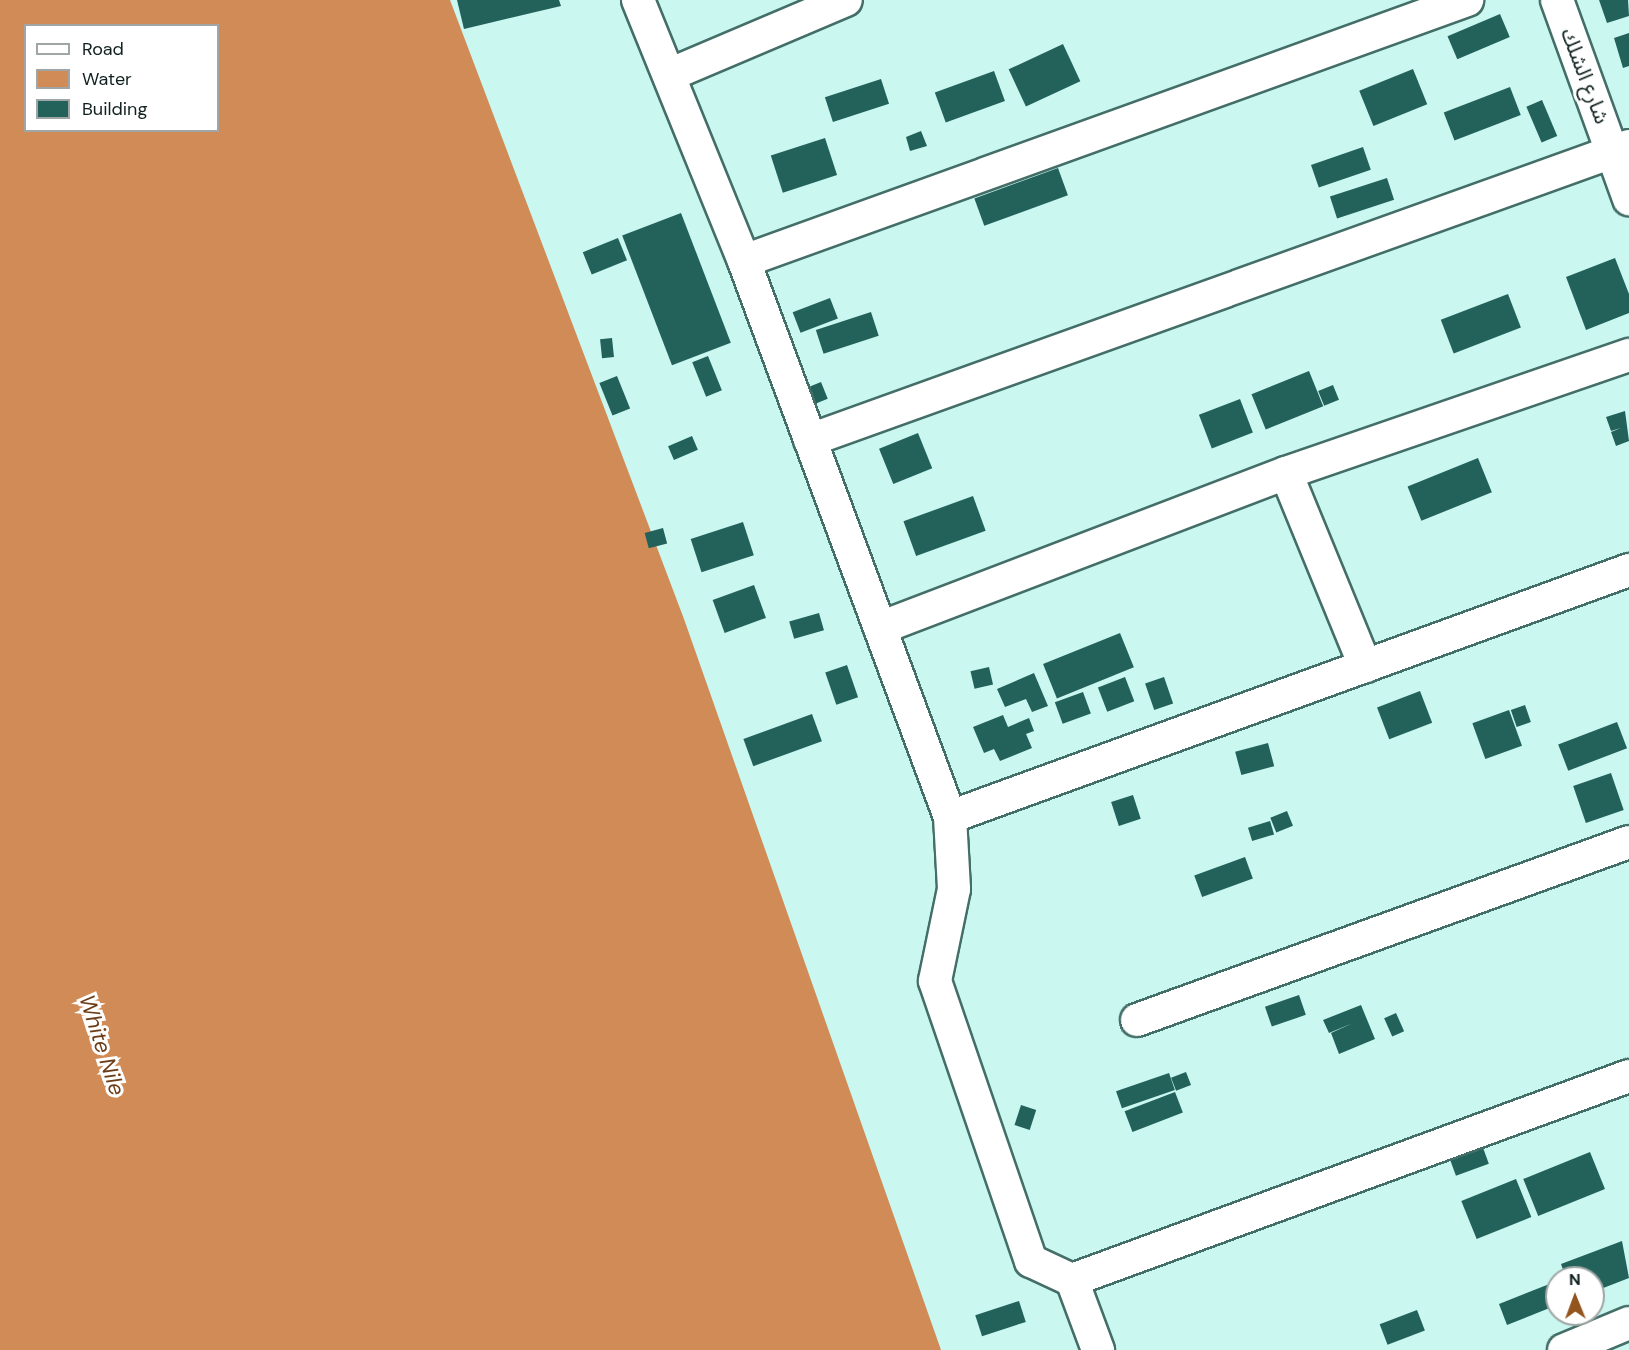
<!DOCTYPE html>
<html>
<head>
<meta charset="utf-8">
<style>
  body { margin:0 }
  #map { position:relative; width:1629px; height:1350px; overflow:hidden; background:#caf7f0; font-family:"DM Sans","Noto Sans Arabic",sans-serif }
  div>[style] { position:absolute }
  .water>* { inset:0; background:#d18b56 }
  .building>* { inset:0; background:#22625b; transform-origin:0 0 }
  .roads { filter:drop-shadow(2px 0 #446e68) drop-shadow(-2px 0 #446e68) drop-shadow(0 2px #446e68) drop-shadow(0 -2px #446e68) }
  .minor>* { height:32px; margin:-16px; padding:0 16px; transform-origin:16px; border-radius:16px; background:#fff }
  span { translate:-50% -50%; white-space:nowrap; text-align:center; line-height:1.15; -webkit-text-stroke:6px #fff; paint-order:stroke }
  .street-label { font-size:21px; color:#0f201e }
  .water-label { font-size:22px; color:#6c3d16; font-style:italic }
  .legend { position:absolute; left:24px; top:24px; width:195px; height:108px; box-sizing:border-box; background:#fff; border:2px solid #9fa6a5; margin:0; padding:8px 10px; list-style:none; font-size:18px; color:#0f201e }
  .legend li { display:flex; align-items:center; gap:12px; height:30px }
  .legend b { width:30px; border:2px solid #9fa6a5 }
  .north { position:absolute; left:1545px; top:1266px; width:60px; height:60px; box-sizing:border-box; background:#fff; border:2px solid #9fa6a5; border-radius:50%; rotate:359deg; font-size:16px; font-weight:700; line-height:24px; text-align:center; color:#0f201e }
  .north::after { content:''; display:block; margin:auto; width:21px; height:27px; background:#94541d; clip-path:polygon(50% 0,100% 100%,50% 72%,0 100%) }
</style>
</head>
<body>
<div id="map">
  <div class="water">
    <i style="clip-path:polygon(evenodd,0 0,450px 0,684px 619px,941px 1350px,0 1350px,0 0,26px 26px,218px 26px,218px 130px,26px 130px,26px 26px)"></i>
  </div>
  <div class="building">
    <i style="clip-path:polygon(457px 0,559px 0,561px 6px,464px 29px)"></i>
    <i style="clip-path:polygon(1599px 0,1628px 0,1629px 16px,1607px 23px)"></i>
    <i style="left:1500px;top:14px;width:25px;height:57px;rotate:67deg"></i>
    <i style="clip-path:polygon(1629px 33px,1629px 66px,1623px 68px,1614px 38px)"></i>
    <i style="left:1063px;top:44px;width:41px;height:60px;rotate:65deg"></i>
    <i style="left:1413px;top:69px;width:38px;height:58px;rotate:68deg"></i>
    <i style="left:994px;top:71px;width:32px;height:63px;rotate:70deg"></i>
    <i style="left:881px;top:79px;width:26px;height:59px;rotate:72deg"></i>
    <i style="left:1510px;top:87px;width:30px;height:71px;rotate:69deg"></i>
    <i style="left:1542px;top:100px;width:39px;height:17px;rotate:67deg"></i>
    <i style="clip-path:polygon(921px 131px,927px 146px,910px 151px,906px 137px)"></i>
    <i style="left:825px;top:138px;width:39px;height:57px;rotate:72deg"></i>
    <i style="left:1363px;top:147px;width:24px;height:55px;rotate:71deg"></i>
    <i style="left:1058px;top:168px;width:29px;height:89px;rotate:70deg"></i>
    <i style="left:1387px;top:178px;width:23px;height:60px;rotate:72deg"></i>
    <i style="left:681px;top:213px;width:139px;height:63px;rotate:69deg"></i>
    <i style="left:618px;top:238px;width:24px;height:38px;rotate:68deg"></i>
    <i style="clip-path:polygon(1615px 258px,1629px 294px,1629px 313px,1586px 330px,1566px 277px)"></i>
    <i style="left:1508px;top:294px;width:36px;height:72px;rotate:69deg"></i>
    <i style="left:830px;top:298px;width:22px;height:40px;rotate:69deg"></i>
    <i style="left:871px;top:312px;width:25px;height:58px;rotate:72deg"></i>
    <i style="left:612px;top:338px;width:19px;height:12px;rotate:84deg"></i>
    <i style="left:708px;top:356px;width:37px;height:17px;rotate:68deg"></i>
    <i style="left:1309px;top:371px;width:38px;height:62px;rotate:68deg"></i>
    <i style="left:617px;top:376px;width:35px;height:19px;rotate:68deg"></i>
    <i style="left:821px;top:382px;width:18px;height:14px;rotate:68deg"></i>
    <i style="left:1333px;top:385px;width:16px;height:16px;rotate:68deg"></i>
    <i style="left:1240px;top:399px;width:36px;height:44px;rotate:69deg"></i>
    <i style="clip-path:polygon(1625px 411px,1629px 441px,1616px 446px,1611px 432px,1621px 428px,1611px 431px,1606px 417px)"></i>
    <i style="left:918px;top:433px;width:38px;height:42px;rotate:68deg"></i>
    <i style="left:692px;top:436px;width:15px;height:26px;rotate:67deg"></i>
    <i style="left:1478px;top:458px;width:37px;height:76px;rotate:68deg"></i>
    <i style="left:973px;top:496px;width:37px;height:74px;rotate:70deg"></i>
    <i style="left:743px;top:522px;width:35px;height:55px;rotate:72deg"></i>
    <i style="left:663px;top:528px;width:16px;height:19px;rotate:75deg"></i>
    <i style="left:754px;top:585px;width:35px;height:44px;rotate:70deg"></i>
    <i style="left:819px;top:613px;width:18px;height:31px;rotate:74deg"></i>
    <i style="left:1120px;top:633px;width:37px;height:83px;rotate:68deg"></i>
    <i style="left:847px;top:665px;width:34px;height:23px;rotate:71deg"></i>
    <i style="left:989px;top:667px;width:18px;height:19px;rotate:77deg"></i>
    <i style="clip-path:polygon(1034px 673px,1048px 706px,1032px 712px,1026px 699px,1005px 707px,997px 689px)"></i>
    <i style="left:1125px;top:677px;width:26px;height:29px;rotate:69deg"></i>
    <i style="left:1164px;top:677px;width:28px;height:20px;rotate:71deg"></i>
    <i style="left:1420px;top:691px;width:34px;height:46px;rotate:69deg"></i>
    <i style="left:1083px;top:692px;width:23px;height:30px;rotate:70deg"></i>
    <i style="left:1525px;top:705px;width:18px;height:15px;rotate:71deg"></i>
    <i style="left:1509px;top:710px;width:38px;height:39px;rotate:70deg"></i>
    <i style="left:812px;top:714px;width:29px;height:73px;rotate:70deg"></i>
    <i style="clip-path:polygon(1003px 715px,1008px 727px,1029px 718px,1034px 731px,1026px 734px,1032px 748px,1000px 761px,994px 749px,984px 753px,973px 727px)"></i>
    <i style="left:1617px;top:722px;width:28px;height:63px;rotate:69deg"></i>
    <i style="left:1268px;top:743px;width:24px;height:34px;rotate:75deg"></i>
    <i style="left:1611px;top:773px;width:39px;height:40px;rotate:71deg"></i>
    <i style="left:1133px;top:795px;width:25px;height:23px;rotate:72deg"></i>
    <i style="left:1287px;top:811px;width:16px;height:18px;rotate:68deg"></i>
    <i style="left:1270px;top:821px;width:14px;height:23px;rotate:73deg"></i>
    <i style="left:1245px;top:857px;width:23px;height:54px;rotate:70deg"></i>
    <i style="left:1299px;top:995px;width:21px;height:36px;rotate:71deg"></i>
    <i style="clip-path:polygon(1361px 1005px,1375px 1039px,1339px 1054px,1331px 1033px,1353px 1023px,1329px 1033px,1323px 1020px)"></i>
    <i style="left:1396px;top:1013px;width:20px;height:13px;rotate:66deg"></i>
    <i style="left:1186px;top:1072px;width:14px;height:16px;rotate:69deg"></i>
    <i style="left:1169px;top:1073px;width:18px;height:56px;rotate:71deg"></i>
    <i style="left:1175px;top:1092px;width:22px;height:54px;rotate:69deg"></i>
    <i style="left:1021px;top:1105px;width:16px;height:21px;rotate:18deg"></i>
    <i style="left:1482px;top:1145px;width:20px;height:35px;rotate:70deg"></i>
    <i style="left:1590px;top:1152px;width:40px;height:72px;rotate:68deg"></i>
    <i style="left:1516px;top:1179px;width:41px;height:59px;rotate:68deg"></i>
    <i style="clip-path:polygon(1622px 1241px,1629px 1278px,1593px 1292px,1593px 1278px,1566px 1278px,1561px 1264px)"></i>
    <i style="clip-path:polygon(1557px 1281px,1557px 1305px,1507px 1325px,1499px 1304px)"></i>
    <i style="left:1019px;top:1301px;width:22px;height:46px;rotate:72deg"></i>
    <i style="left:1417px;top:1310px;width:22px;height:40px;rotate:69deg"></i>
  </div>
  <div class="roads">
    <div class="minor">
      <i style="left:638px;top:0;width:282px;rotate:67.9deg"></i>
      <i style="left:744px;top:261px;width:593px;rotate:69.67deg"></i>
      <i style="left:950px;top:817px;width:723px;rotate:-19.99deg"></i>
      <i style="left:1557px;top:0;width:212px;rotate:70.1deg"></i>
      <i style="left:669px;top:75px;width:192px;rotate:-23deg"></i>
      <i style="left:744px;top:261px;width:769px;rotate:-19.85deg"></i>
      <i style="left:810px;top:440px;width:870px;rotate:-19.75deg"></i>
      <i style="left:1286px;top:473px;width:209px;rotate:67.7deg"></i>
      <i style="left:880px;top:628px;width:435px;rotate:-20.9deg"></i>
      <i style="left:1286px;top:473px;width:363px;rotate:-19deg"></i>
      <i style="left:950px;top:817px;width:72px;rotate:86.8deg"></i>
      <i style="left:954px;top:889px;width:94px;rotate:101.7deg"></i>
      <i style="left:935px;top:981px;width:296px;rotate:71.1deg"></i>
      <i style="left:1031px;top:1261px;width:45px;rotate:24.9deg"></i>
      <i style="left:1072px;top:1280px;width:75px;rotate:69.6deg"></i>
      <i style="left:1137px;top:1020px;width:523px;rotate:-19.89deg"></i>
      <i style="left:1072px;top:1280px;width:593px;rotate:-20.12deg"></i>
      <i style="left:1564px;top:1350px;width:70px;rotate:-22.6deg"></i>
    </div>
  </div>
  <div class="street-label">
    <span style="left:1585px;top:76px;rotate:69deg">شارع الشلك</span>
  </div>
  <div class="water-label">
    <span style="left:102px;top:1045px;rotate:72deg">White Nile</span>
  </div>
  <ul class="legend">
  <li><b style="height:8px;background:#fff"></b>Road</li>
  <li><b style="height:16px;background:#d18b56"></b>Water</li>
  <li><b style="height:16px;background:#22625b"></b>Building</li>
  </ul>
  <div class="north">N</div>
</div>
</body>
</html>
